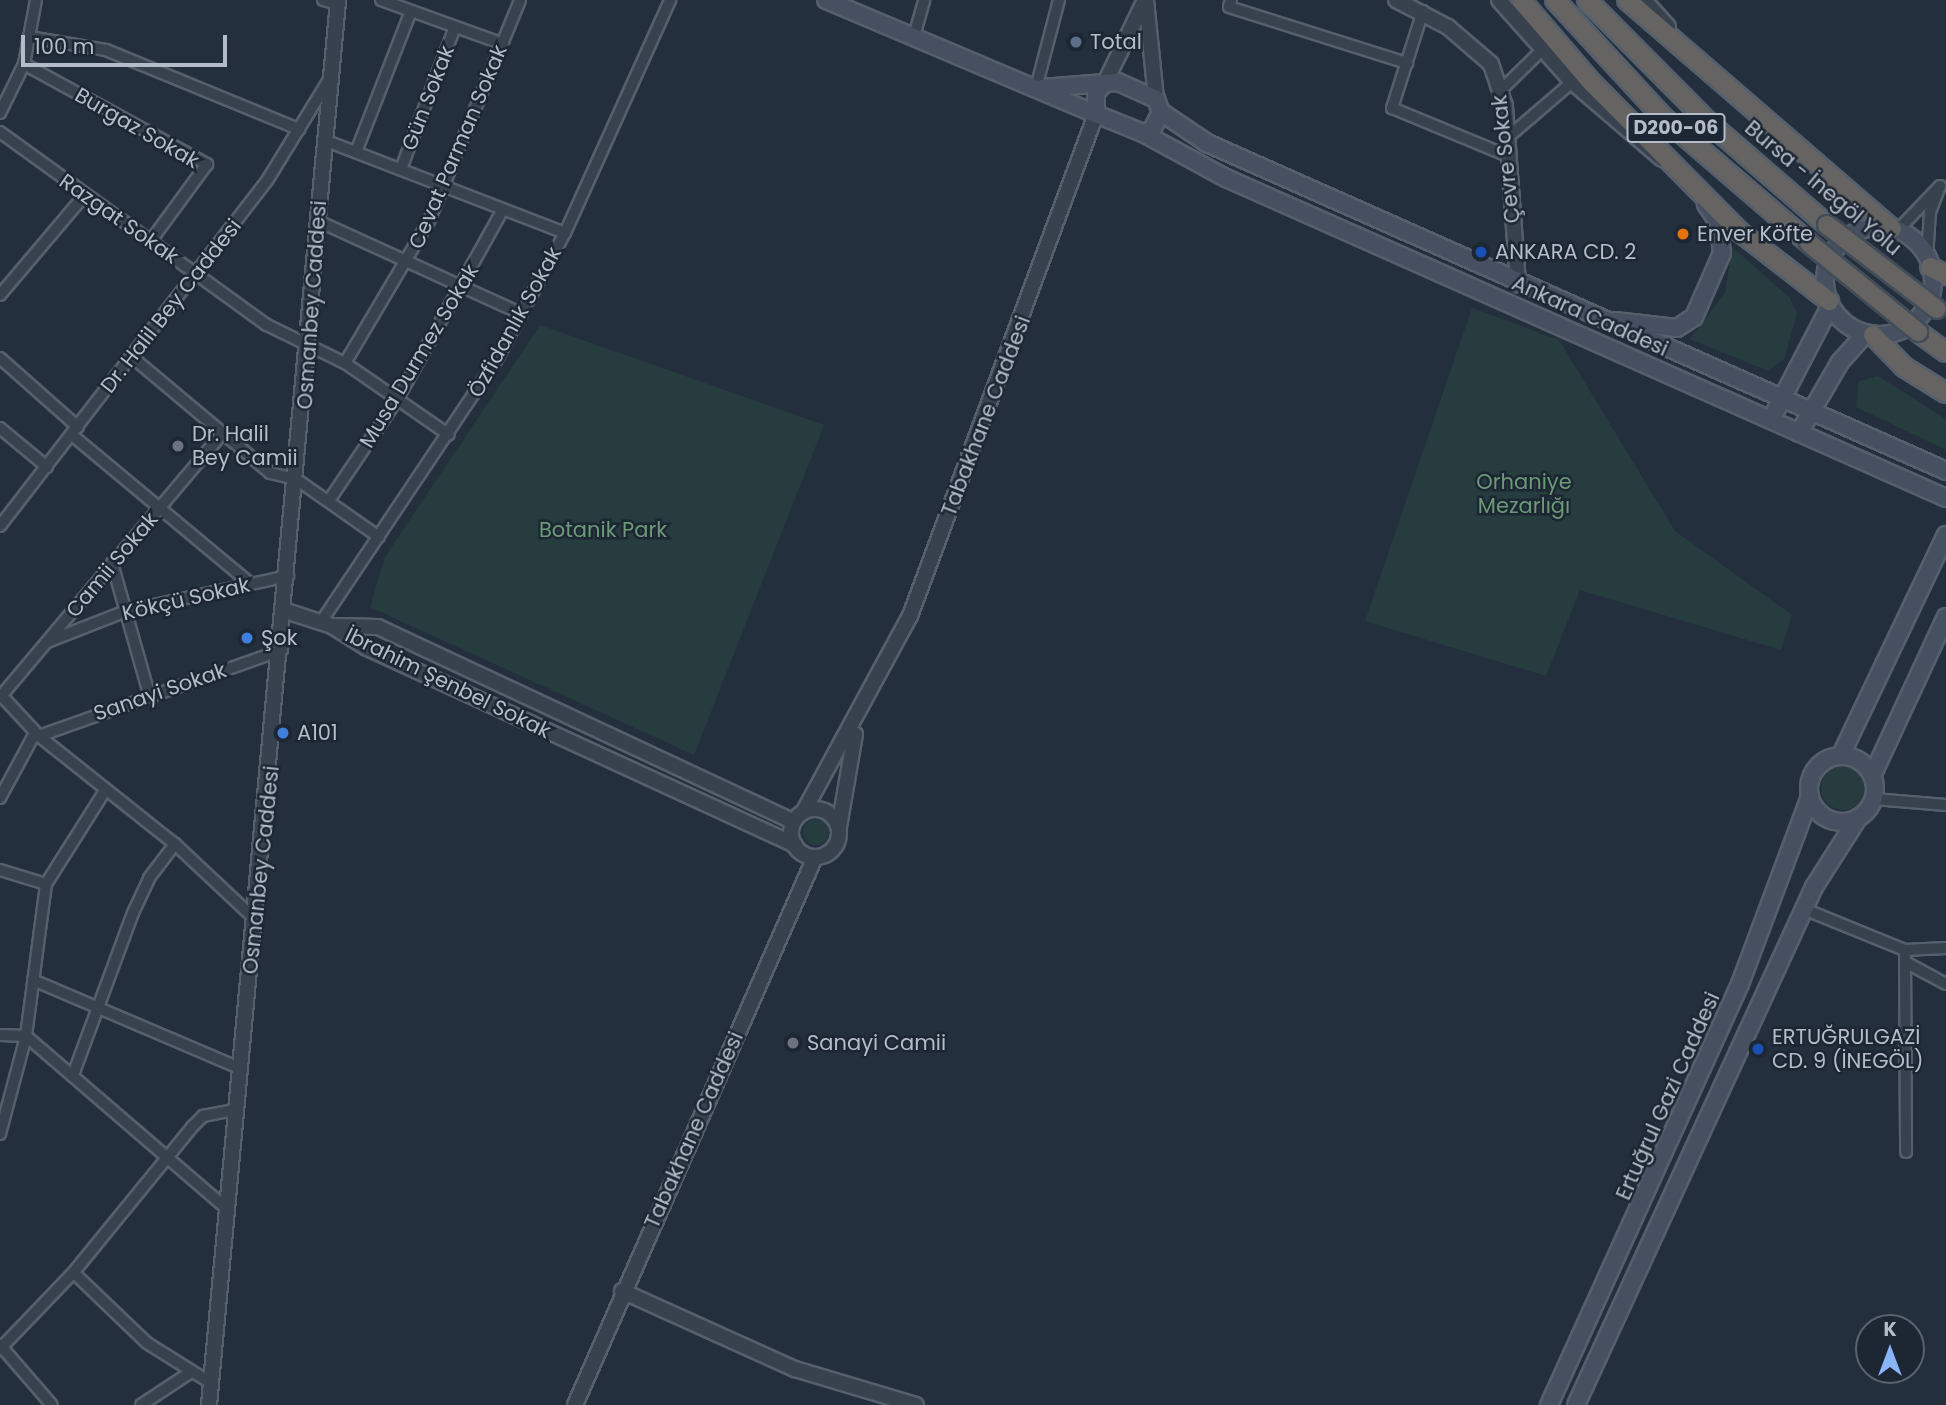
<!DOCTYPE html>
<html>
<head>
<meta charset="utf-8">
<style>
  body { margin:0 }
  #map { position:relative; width:1946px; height:1405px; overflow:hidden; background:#242f3e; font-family:Poppins,sans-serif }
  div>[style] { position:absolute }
  .green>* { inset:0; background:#263c3f }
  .round { border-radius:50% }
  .roads { filter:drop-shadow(2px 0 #565f6c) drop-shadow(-2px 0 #565f6c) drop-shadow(0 2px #565f6c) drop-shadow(0 -2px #565f6c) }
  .minor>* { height:10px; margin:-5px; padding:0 5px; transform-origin:5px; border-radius:5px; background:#38414e }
  .tertiary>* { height:14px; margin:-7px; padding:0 7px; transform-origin:7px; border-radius:7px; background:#38414e }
  .tertiary>.ring { margin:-7px; padding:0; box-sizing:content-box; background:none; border:14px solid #38414e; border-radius:50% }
  .secondary>* { height:16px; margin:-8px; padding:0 8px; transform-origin:8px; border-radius:8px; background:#465061 }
  .secondary>.ring { margin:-8px; padding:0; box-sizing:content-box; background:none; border:16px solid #465061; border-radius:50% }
  .trunk>* { height:18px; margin:-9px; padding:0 9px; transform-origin:9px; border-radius:9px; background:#656462 }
  .bridges { filter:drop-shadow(2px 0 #434c59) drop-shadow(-2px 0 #434c59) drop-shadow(0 2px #434c59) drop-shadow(0 -2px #434c59) }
  .trunk-bridge>* { height:18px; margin:-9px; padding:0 9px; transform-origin:9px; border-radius:9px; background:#656462 }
  .dots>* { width:19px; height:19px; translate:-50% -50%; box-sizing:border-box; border:4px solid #1d2633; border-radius:50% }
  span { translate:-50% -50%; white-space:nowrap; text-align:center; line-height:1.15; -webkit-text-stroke:5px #1d2633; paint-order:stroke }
  .shield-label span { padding:2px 5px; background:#1d2633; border:2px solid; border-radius:5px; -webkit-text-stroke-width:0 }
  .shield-label { font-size:19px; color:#b4bcc9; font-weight:700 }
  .poi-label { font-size:21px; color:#b4bcc9 }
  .left { translate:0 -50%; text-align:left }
  .street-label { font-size:21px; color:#b4bcc9 }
  .park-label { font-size:21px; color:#6b9a76 }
  .north { position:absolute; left:1855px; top:1314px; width:70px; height:70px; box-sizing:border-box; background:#1d2633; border:2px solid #59626f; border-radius:50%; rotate:0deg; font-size:19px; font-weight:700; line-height:28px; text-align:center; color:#b4bcc9 }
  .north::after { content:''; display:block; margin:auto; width:24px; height:32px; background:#8ab4f8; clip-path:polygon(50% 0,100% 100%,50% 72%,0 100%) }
  .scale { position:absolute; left:21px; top:35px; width:206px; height:32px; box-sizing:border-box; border:4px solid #b4bcc9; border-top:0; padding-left:9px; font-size:21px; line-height:24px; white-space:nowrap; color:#b4bcc9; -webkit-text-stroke:5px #1d2633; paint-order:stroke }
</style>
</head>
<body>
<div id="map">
  <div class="green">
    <i style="clip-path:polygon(1732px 247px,1790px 298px,1797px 314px,1784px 359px,1768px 371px,1690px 339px,1725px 293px)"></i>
    <i style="clip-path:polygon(1472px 308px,1559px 340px,1675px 531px,1792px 615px,1781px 650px,1580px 590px,1546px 676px,1365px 621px)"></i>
    <i style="clip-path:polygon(540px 325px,824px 425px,694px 755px,370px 607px,385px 557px)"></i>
    <i style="clip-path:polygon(1878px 376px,1946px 419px,1946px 450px,1856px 407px,1859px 381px)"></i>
    <i class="round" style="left:1821px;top:766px;width:44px;height:44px"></i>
    <i class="round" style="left:803px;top:819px;width:26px;height:26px"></i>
  </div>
  <div class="roads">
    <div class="minor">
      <i style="left:323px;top:0;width:16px;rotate:15deg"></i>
      <i style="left:381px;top:0;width:130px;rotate:19.8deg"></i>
      <i style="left:1231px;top:0;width:7px;rotate:106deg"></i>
      <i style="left:1229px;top:7px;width:187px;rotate:17.5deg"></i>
      <i style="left:1423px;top:11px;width:102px;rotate:107.7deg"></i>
      <i style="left:1392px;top:108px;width:126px;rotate:22.5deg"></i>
      <i style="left:914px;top:36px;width:37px;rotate:-74deg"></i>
      <i style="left:29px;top:37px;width:78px;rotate:9.6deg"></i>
      <i style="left:106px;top:50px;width:209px;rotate:22.3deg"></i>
      <i style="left:24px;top:64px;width:209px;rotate:28.7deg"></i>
      <i style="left:207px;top:164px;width:97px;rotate:126.2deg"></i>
      <i style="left:1036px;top:88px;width:91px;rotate:-75.4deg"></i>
      <i style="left:1500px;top:91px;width:59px;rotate:-44.3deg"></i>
      <i style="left:0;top:113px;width:55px;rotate:-63.9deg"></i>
      <i style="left:24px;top:64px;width:65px;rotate:-79.4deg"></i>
      <i style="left:0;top:132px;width:329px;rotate:35.9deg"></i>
      <i style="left:267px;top:325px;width:87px;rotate:26deg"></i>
      <i style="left:345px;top:363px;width:126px;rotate:34.7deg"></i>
      <i style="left:1507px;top:138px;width:86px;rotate:-40.7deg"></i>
      <i style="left:324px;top:140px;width:258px;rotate:21.1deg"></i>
      <i style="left:356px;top:152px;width:151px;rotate:-68.7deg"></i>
      <i style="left:401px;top:169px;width:152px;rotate:-69.2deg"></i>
      <i style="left:318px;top:221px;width:224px;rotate:24.5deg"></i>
      <i style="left:1897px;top:231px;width:62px;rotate:-46.3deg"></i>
      <i style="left:1940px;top:186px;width:28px;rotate:111deg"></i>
      <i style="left:1930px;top:212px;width:47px;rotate:93.7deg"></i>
      <i style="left:0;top:295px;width:130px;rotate:-49.7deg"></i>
      <i style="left:132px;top:357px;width:180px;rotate:40deg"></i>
      <i style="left:270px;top:473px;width:27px;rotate:13deg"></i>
      <i style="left:296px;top:479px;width:101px;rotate:34.9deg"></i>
      <i style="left:0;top:358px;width:104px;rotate:41.5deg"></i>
      <i style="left:345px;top:363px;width:165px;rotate:-59.4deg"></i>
      <i style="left:429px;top:221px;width:239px;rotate:-67.6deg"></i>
      <i style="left:0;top:428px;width:61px;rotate:39.7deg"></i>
      <i style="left:72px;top:435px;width:233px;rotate:39.8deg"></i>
      <i style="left:330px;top:499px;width:122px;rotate:-56deg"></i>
      <i style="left:398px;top:398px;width:216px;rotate:-60.9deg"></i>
      <i style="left:0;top:526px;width:438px;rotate:-52.3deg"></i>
      <i style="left:268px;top:179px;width:119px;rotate:-58.5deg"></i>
      <i style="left:112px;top:563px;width:136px;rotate:74.2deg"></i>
      <i style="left:321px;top:622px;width:314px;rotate:-56.2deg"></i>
      <i style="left:496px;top:361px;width:145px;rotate:-61.7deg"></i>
      <i style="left:565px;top:233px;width:256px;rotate:-65.7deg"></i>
      <i style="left:47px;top:642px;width:85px;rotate:-21.4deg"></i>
      <i style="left:126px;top:611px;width:166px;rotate:-12.2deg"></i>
      <i style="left:0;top:694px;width:57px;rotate:47.1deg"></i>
      <i style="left:39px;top:736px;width:174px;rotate:38.5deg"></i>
      <i style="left:175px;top:844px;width:111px;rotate:43.2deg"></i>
      <i style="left:2px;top:695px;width:341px;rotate:-49.9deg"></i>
      <i style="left:39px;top:736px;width:258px;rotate:-19.5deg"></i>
      <i style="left:0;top:798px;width:74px;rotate:-61.7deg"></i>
      <i style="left:1874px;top:799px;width:72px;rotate:4.8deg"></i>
      <i style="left:0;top:870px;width:48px;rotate:16.9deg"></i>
      <i style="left:1804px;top:909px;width:109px;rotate:22.1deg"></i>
      <i style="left:1905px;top:950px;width:41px;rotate:-2.8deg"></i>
      <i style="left:1905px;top:950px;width:202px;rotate:89.7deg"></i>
      <i style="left:1907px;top:963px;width:44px;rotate:28.3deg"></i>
      <i style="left:33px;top:980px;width:224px;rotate:23.1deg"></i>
      <i style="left:0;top:1035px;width:26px;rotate:2deg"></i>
      <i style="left:26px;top:1036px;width:262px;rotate:40.7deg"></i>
      <i style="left:73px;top:1075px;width:173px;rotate:-69.7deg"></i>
      <i style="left:133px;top:913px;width:38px;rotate:-65deg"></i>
      <i style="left:149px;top:878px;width:43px;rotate:-52.6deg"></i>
      <i style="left:0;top:1134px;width:101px;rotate:-75.1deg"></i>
      <i style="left:26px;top:1036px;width:153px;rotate:-82.5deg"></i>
      <i style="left:46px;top:884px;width:112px;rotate:-57.7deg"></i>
      <i style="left:74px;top:1273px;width:101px;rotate:43.8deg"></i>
      <i style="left:147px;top:1343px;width:75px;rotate:32deg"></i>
      <i style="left:0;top:1345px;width:79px;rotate:49.1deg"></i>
      <i style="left:0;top:1349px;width:105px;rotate:-46.2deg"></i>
      <i style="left:73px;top:1273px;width:188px;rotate:-50.8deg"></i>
      <i style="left:192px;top:1127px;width:16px;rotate:-45deg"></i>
      <i style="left:203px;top:1116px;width:31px;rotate:-11deg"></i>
      <i style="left:141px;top:1405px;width:60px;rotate:-33.4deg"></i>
    </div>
    <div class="tertiary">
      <i style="left:1146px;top:0;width:100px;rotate:84.2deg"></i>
      <i style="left:1396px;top:0;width:59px;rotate:27.4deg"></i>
      <i style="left:1448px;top:27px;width:57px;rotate:40.7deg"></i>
      <i style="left:1491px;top:64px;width:44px;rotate:71.6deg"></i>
      <i style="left:1505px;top:106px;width:179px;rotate:85.8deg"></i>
      <i style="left:1499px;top:0;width:110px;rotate:48.3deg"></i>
      <i style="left:1572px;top:82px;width:118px;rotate:40.5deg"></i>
      <i style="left:1644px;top:0;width:36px;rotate:48deg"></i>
      <i style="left:1105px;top:83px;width:92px;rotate:-64.3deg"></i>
      <i style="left:286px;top:611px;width:48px;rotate:18.1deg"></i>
      <i style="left:332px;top:626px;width:41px;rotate:32.2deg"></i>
      <i style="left:367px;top:648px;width:471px;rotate:24.7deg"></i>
      <i style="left:334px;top:626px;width:44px;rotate:1.3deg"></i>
      <i style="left:378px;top:627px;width:459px;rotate:25.1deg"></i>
      <i class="ring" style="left:791px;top:809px;width:34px;height:34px"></i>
      <i style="left:804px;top:811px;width:222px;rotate:-61.5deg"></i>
      <i style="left:910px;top:616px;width:535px;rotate:-69.67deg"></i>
      <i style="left:839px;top:827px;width:94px;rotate:-80.2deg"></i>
      <i style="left:622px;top:1291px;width:190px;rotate:24.3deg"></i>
      <i style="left:795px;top:1369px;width:126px;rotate:16.6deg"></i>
      <i style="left:209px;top:1405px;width:1411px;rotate:-84.75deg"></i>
      <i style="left:575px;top:1405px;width:598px;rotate:-66.35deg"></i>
    </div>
    <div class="secondary">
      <i style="left:826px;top:0;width:293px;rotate:22.9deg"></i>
      <i style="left:1118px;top:82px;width:42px;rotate:24.1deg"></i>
      <i style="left:1156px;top:99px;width:14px;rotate:69deg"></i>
      <i style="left:1161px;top:112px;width:20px;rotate:117deg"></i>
      <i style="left:1152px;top:130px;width:9px;rotate:162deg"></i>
      <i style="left:1143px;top:133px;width:51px;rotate:-158deg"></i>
      <i style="left:1096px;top:114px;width:22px;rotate:-90deg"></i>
      <i style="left:1096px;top:92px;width:13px;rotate:-45deg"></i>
      <i style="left:1105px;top:83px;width:13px;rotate:-4deg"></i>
      <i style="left:1042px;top:88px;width:63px;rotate:-4.5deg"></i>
      <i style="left:1161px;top:112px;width:55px;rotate:34deg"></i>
      <i style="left:1207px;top:143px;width:809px;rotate:23.93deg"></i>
      <i style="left:1143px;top:133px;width:94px;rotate:28.5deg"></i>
      <i style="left:1226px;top:178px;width:788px;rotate:23.96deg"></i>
      <i class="ring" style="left:1825px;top:227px;width:92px;height:92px"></i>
      <i style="left:1615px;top:321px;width:62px;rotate:6.4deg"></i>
      <i style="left:1677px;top:328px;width:20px;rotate:-33deg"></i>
      <i style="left:1694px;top:317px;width:70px;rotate:-66.4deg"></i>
      <i style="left:1722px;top:253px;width:31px;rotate:-97deg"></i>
      <i style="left:1718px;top:222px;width:22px;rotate:-124deg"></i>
      <i style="left:1771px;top:420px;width:128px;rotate:-62.6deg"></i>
      <i style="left:1799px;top:433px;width:82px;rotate:-60deg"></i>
      <i style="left:1840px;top:362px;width:39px;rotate:-48deg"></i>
      <i style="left:1841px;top:755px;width:244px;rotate:-64.5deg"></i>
      <i class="ring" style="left:1809px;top:756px;width:50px;height:50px"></i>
      <i style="left:1873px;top:774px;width:173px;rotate:-65.1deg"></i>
      <i style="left:1549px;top:1405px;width:462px;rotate:-65.6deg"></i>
      <i style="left:1740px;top:984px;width:200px;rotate:-69.5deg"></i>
      <i style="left:1576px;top:1405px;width:570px;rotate:-65.32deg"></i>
      <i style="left:1814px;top:887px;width:82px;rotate:-57.5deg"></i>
    </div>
    <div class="trunk">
      <i style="left:1521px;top:0;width:109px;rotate:49.5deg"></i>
      <i style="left:1592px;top:83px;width:210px;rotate:45.2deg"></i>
      <i style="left:1740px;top:232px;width:113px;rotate:37.8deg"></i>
      <i style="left:1555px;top:0;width:162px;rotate:47.3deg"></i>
      <i style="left:1665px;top:119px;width:190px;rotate:40.7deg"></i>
      <i style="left:1587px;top:0;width:170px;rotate:45.2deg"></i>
      <i style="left:1707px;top:121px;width:159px;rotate:40.9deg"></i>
      <i style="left:1627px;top:0;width:350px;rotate:40.8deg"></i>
      <i style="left:1930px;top:267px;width:18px;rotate:27deg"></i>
      <i style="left:1918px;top:332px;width:34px;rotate:36deg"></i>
      <i style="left:1873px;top:335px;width:45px;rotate:45.9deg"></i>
      <i style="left:1904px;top:367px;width:49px;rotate:31.8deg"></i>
    </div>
  </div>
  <div class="bridges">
    <div class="trunk-bridge">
      <i style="left:1827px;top:225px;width:138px;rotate:37.4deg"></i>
      <i style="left:1809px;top:243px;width:141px;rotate:39.2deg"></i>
    </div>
  </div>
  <div class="dots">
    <i style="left:1076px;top:42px;background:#5c6f8a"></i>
    <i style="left:1683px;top:234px;background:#e8710a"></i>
    <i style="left:1481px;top:252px;background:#1a4fb4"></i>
    <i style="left:178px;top:446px;background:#6b7280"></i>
    <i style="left:247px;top:638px;background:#3f7fe0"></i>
    <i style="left:283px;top:733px;background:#3f7fe0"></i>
    <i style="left:793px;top:1043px;background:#6b7280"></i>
    <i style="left:1758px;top:1049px;background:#1a4fb4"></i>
  </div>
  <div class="shield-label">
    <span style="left:1676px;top:128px">D200-06</span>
  </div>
  <div class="poi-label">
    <span class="left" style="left:1090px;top:42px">Total</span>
    <span class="left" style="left:1697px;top:234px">Enver Köfte</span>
    <span class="left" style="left:1495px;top:252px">ANKARA CD. 2</span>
    <span class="left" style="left:192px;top:446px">Dr. Halil<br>Bey Camii</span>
    <span class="left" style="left:261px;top:638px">Şok</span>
    <span class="left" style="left:297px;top:733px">A101</span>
    <span class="left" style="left:1772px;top:1049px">ERTUĞRULGAZİ<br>CD. 9 (İNEGÖL)</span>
    <span class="left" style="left:807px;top:1043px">Sanayi Camii</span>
  </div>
  <div class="street-label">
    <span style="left:428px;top:98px;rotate:-69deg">Gün Sokak</span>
    <span style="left:137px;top:128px;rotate:30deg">Burgaz Sokak</span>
    <span style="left:458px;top:147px;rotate:-67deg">Cevat Parman Sokak</span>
    <span style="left:1506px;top:159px;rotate:-96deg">Çevre Sokak</span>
    <span style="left:1823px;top:188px;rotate:40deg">Bursa - İnegöl Yolu</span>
    <span style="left:119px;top:219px;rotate:35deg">Razgat Sokak</span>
    <span style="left:312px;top:305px;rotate:-86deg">Osmanbey Caddesi</span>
    <span style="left:171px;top:306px;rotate:-52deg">Dr. Halil Bey Caddesi</span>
    <span style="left:1590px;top:316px;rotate:24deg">Ankara Caddesi</span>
    <span style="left:515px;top:322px;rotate:-61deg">Özfidanlık Sokak</span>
    <span style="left:419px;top:356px;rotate:-59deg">Musa Durmez Sokak</span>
    <span style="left:986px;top:416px;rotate:-69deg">Tabakhane Caddesi</span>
    <span style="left:112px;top:565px;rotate:-50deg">Camii Sokak</span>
    <span style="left:186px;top:599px;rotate:-13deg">Kökçü Sokak</span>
    <span style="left:448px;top:683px;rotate:26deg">İbrahim Şenbel Sokak</span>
    <span style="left:160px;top:692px;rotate:-19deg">Sanayi Sokak</span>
    <span style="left:261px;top:870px;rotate:-84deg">Osmanbey Caddesi</span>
    <span style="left:1668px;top:1096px;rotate:-66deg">Ertuğrul Gazi Caddesi</span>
    <span style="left:694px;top:1130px;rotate:-66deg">Tabakhane Caddesi</span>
  </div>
  <div class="park-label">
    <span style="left:1524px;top:494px">Orhaniye<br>Mezarlığı</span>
    <span style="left:603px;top:530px">Botanik Park</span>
  </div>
  <div class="north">K</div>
  <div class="scale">100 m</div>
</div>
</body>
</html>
